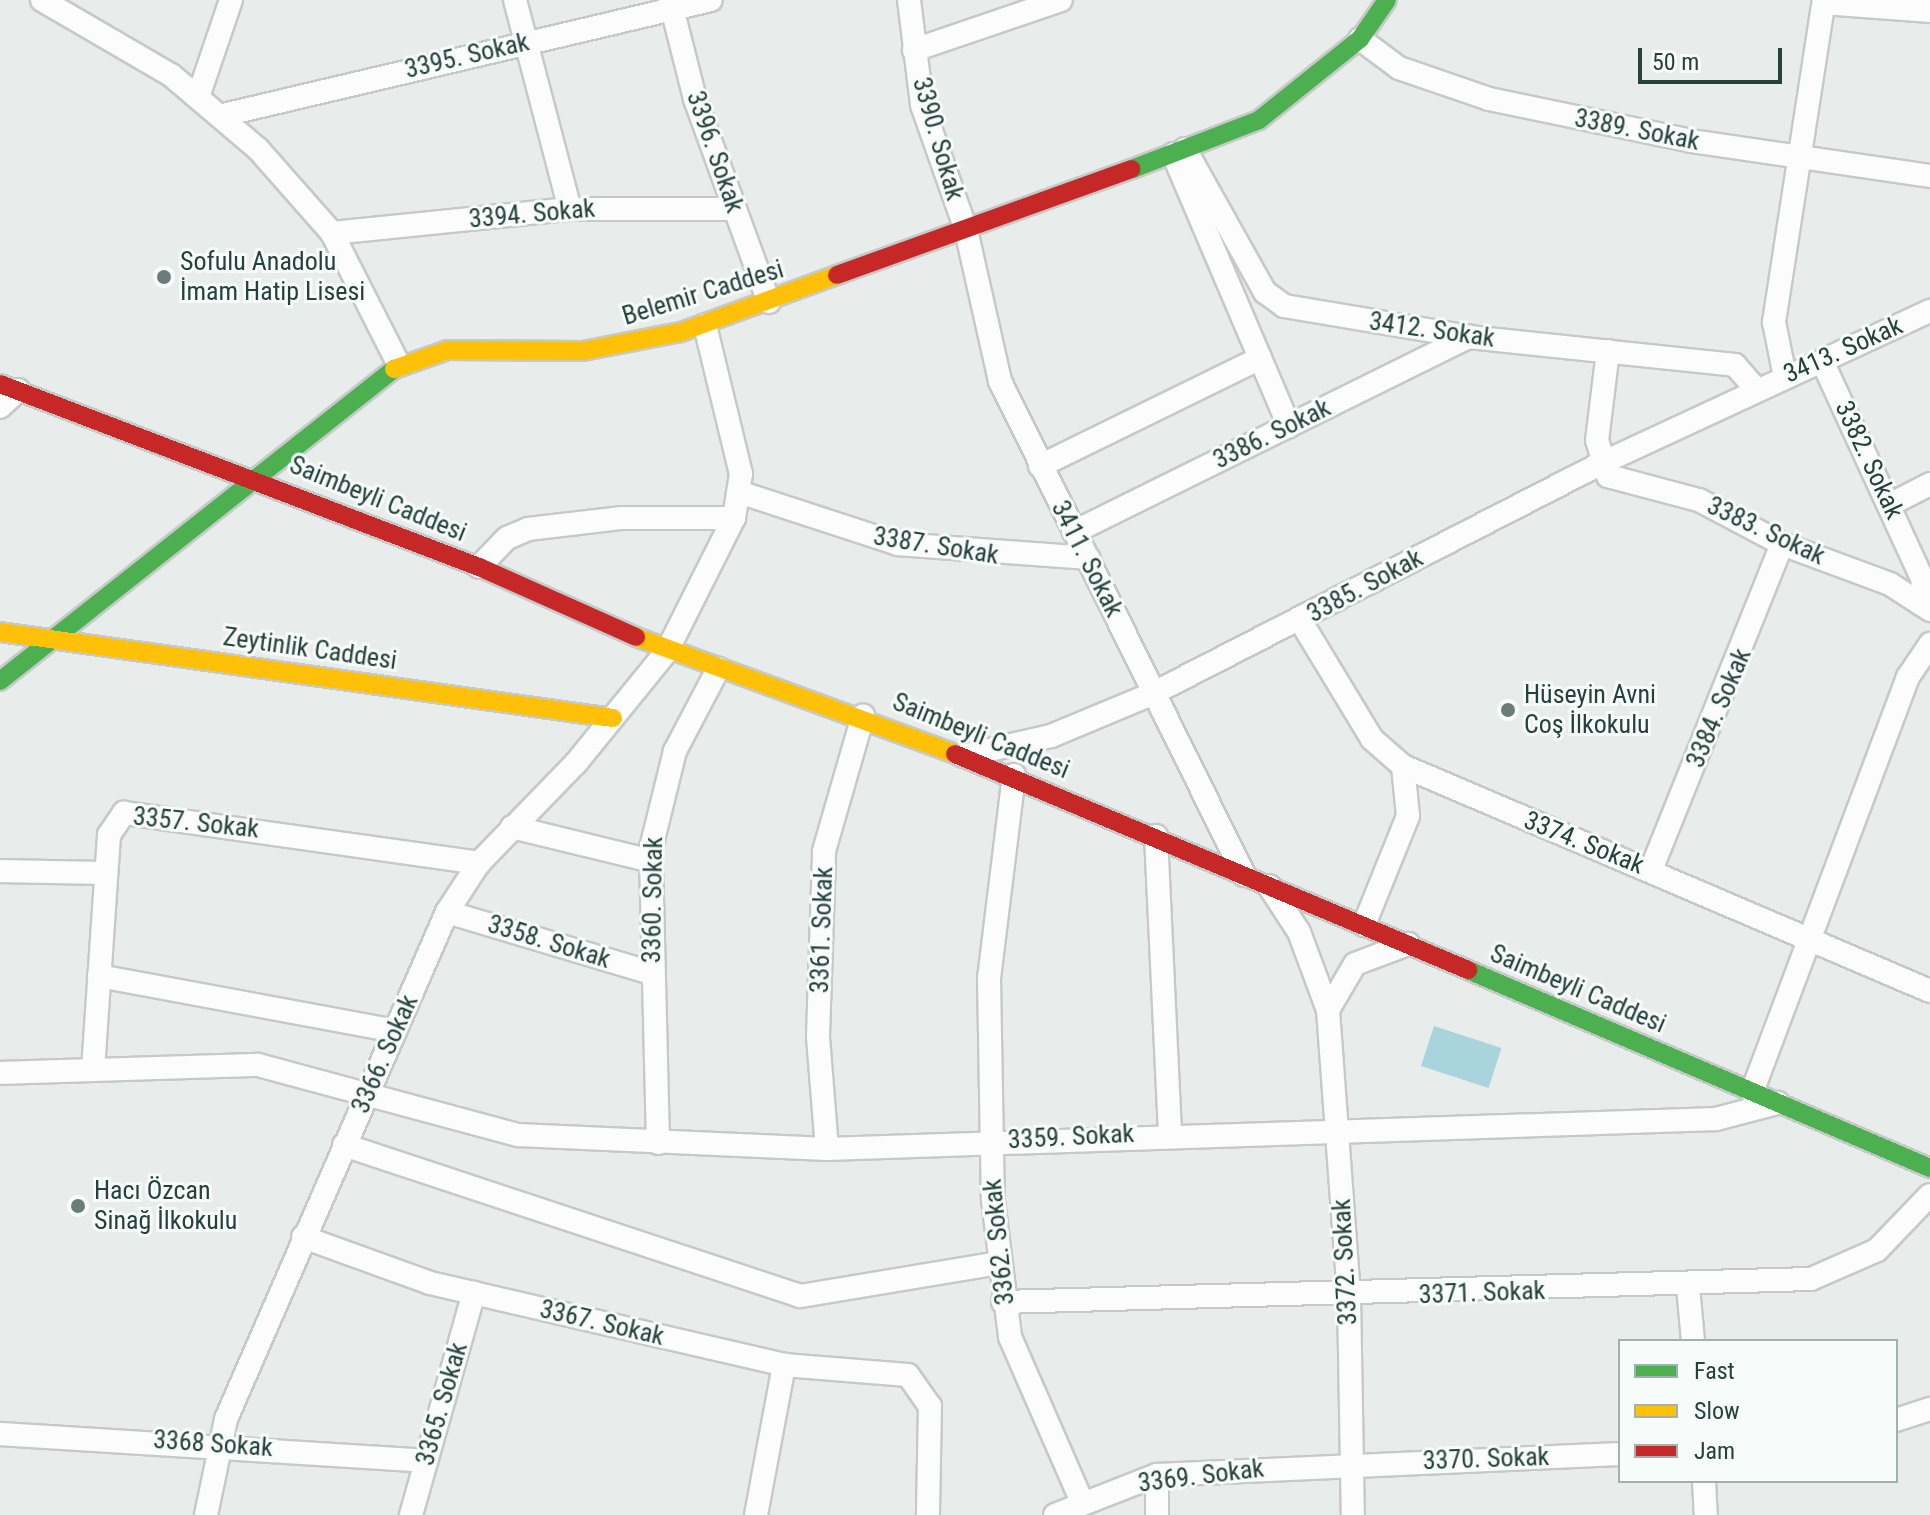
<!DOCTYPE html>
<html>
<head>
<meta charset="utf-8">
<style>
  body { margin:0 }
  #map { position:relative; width:1930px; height:1515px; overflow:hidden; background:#e8edeb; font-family:"Roboto Condensed",sans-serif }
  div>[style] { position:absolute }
  .water>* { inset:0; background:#a9d4db; transform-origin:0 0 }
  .roads { filter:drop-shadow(2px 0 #c5cac8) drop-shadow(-2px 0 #c5cac8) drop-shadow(0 2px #c5cac8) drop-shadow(0 -2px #c5cac8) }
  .street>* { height:22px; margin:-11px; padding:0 11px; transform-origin:11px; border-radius:11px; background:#fcfcfc }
  .fast>* { height:18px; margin:-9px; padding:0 9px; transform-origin:9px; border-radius:9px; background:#4caf50 }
  .slow>* { height:18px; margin:-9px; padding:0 9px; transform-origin:9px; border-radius:9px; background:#ffc107 }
  .jam>* { height:18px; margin:-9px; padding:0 9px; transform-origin:9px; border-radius:9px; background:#c62828 }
  .dots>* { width:22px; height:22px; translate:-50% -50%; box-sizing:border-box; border:4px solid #f7fbf9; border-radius:50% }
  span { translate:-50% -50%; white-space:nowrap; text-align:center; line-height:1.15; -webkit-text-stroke:6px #f7fbf9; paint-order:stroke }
  .street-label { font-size:26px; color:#24423a }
  .poi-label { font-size:26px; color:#24423a }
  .left { translate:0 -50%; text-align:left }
  .legend { position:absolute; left:1618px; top:1339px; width:280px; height:144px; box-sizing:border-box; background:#f7fbf9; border:2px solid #a3b1ad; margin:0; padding:10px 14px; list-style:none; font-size:24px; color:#24423a }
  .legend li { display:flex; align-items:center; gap:16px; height:40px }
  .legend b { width:40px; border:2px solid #a3b1ad }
  .scale { position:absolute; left:1638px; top:48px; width:144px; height:36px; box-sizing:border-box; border:4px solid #24423a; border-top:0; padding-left:10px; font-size:24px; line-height:28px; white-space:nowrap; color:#24423a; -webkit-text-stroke:6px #f7fbf9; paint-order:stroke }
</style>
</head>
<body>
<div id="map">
  <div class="water">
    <i style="left:1434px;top:1026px;width:71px;height:42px;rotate:18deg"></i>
  </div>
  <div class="roads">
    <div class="street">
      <i style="left:42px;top:0;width:149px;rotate:30.2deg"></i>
      <i style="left:171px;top:75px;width:114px;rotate:40.4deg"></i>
      <i style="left:258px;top:149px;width:112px;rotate:48.6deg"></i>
      <i style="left:332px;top:233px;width:148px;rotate:63.1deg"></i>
      <i style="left:515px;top:0;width:216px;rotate:75.3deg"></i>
      <i style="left:670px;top:0;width:102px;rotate:75.8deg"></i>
      <i style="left:695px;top:99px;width:216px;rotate:70deg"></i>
      <i style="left:909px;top:0;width:106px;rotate:82.9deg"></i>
      <i style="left:922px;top:105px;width:133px;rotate:70.6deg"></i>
      <i style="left:966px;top:230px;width:155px;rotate:77.3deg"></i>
      <i style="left:1000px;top:381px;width:551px;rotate:63.71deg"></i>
      <i style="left:1824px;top:3px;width:106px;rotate:4.3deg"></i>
      <i style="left:1360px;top:39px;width:49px;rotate:36.6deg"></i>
      <i style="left:1399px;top:68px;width:95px;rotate:19deg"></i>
      <i style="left:1489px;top:99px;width:206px;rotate:11.7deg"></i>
      <i style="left:1691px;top:141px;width:242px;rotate:8.3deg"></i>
      <i style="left:914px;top:50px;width:155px;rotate:-18.8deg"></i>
      <i style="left:199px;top:94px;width:99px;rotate:-71.2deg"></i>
      <i style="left:223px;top:115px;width:501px;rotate:-13.26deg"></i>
      <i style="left:1185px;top:149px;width:164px;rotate:60.8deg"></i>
      <i style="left:1265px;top:292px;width:24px;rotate:36deg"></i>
      <i style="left:1284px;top:306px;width:188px;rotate:9.5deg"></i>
      <i style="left:1469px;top:337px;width:267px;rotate:6deg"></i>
      <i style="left:1735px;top:365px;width:32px;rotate:49deg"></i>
      <i style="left:1173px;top:154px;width:296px;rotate:66.9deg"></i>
      <i style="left:332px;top:233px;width:239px;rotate:-5.8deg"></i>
      <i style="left:570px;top:209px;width:163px"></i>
      <i style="left:1608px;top:351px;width:90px;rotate:97deg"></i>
      <i style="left:1597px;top:440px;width:38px;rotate:73deg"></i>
      <i style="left:1608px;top:476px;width:94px;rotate:14.8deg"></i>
      <i style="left:1699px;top:500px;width:94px;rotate:27.9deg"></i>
      <i style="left:1782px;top:544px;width:115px;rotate:20.3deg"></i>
      <i style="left:1890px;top:584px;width:48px;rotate:33deg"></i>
      <i style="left:1823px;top:363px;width:239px;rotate:65.3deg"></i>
      <i style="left:1923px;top:580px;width:24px;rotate:95deg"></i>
      <i style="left:1785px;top:377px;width:56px;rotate:-101.3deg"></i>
      <i style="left:1774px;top:322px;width:326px;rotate:-81.2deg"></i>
      <i style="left:0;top:407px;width:25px;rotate:-43deg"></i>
      <i style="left:1040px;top:466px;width:245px;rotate:-26.1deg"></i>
      <i style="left:742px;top:493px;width:164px;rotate:18.1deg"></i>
      <i style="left:898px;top:544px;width:191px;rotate:4.2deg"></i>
      <i style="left:1891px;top:504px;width:44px;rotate:-27.1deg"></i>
      <i style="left:1074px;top:532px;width:441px;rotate:-26.3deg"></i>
      <i style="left:479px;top:567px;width:40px;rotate:-46deg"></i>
      <i style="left:507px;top:538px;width:23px;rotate:-23deg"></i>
      <i style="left:528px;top:529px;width:95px;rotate:-6.7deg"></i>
      <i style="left:622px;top:518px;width:112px"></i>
      <i style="left:1300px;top:620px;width:139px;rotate:58.8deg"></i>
      <i style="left:1372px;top:739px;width:41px;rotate:41.1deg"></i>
      <i style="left:1403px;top:766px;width:573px;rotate:23.12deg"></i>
      <i style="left:963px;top:756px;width:90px;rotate:-12.8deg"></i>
      <i style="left:1051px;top:736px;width:109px;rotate:-22.6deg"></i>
      <i style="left:1152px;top:694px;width:504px;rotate:-27.18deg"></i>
      <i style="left:1600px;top:464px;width:364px;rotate:-24.9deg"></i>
      <i style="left:1014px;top:775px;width:205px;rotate:97deg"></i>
      <i style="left:989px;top:978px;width:222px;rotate:89deg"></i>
      <i style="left:993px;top:1200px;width:138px;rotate:82.9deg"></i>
      <i style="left:1010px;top:1337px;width:182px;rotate:66.4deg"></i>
      <i style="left:512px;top:827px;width:143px;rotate:13.7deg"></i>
      <i style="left:1156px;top:836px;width:297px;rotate:87.3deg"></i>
      <i style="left:1651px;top:870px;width:351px;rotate:-68.1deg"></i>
      <i style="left:0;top:871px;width:106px;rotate:1.1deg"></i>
      <i style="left:1269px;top:886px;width:55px;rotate:56.9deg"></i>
      <i style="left:1299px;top:932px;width:83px;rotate:69.6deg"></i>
      <i style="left:1328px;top:1010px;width:53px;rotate:-59.6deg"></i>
      <i style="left:1355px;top:964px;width:57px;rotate:-20.7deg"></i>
      <i style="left:447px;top:912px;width:213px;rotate:16.6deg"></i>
      <i style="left:1364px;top:925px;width:118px;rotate:-68deg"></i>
      <i style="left:1408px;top:816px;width:50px;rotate:-95.7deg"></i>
      <i style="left:99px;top:976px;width:301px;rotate:10.5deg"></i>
      <i style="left:1328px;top:1010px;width:287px;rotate:85.8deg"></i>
      <i style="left:1349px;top:1296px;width:219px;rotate:89deg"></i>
      <i style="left:93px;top:1070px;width:236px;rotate:-86.1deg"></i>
      <i style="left:109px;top:835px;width:27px;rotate:-56deg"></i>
      <i style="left:124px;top:813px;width:359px;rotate:8deg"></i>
      <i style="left:0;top:1073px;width:258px;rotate:-1.8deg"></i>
      <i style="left:258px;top:1065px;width:269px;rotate:15.1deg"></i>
      <i style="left:518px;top:1135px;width:309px;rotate:2.6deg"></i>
      <i style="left:827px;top:1149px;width:890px;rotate:-1.93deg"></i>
      <i style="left:1716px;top:1119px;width:64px;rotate:-14.5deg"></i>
      <i style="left:1752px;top:1092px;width:443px;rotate:-69.4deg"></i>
      <i style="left:1908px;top:677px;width:40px;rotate:-56deg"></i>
      <i style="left:658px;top:1143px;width:295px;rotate:-91.4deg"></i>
      <i style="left:651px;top:848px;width:100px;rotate:-76.1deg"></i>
      <i style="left:675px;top:751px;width:93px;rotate:-62.3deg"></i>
      <i style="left:344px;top:1145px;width:480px;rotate:18.3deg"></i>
      <i style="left:800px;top:1296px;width:202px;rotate:-9.4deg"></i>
      <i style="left:827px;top:1149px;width:113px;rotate:-94.6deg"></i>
      <i style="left:818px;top:1036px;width:185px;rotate:-88.1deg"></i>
      <i style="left:824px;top:851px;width:141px;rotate:-73.9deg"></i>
      <i style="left:303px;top:1237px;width:135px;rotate:19.9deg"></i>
      <i style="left:430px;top:1283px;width:363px;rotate:13deg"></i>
      <i style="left:784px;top:1365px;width:124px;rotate:4.6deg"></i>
      <i style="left:908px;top:1375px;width:38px;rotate:55deg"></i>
      <i style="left:930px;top:1406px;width:109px;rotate:91.1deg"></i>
      <i style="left:1688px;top:1287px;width:54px;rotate:84.7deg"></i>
      <i style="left:1003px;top:1302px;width:808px;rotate:-1.63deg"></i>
      <i style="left:1811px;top:1279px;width:72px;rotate:-23.7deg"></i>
      <i style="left:1877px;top:1250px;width:76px;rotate:-46.1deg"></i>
      <i style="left:1896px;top:1420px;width:36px;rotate:-18deg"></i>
      <i style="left:0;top:1434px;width:427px;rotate:3.6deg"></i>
      <i style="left:1704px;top:1481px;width:34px;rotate:87deg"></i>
      <i style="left:206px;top:1515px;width:98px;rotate:-78.2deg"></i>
      <i style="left:226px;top:1419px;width:553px;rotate:-66.45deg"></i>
      <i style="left:447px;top:912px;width:59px;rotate:-56.9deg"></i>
      <i style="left:479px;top:863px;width:139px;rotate:-45.9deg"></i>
      <i style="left:576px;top:763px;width:144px;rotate:-50.9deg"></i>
      <i style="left:667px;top:651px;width:149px;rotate:-63.3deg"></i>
      <i style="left:734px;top:518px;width:45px;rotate:-81deg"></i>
      <i style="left:741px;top:474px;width:153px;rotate:-103.6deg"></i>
      <i style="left:411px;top:1515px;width:231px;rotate:-74.2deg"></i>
      <i style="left:756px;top:1515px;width:153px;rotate:-79.4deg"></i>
      <i style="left:1055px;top:1515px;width:110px;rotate:-21.4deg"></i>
      <i style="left:1157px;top:1475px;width:463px;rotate:-2.6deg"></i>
      <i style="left:1157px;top:1515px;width:40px;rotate:-90deg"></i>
    </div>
    <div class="fast">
      <i style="left:1132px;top:169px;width:136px;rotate:-21.1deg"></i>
      <i style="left:1259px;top:120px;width:129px;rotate:-38.7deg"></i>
      <i style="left:1360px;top:39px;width:47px;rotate:-55.3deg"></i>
      <i style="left:0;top:681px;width:503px;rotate:-38.37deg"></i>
      <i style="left:1468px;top:970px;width:503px;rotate:23.2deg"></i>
    </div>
    <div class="slow">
      <i style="left:394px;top:369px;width:57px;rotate:-19.4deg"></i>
      <i style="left:448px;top:350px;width:135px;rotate:0.4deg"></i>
      <i style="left:583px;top:351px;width:100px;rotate:-11deg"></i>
      <i style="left:681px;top:332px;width:166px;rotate:-20.1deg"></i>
      <i style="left:0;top:632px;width:619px;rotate:7.99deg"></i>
      <i style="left:636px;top:637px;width:340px;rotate:20.1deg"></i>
    </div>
    <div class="jam">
      <i style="left:837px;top:275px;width:313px;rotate:-19.8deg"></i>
      <i style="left:0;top:384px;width:513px;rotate:20.91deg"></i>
      <i style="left:479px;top:567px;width:172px;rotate:24deg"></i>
      <i style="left:955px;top:754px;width:557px;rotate:22.83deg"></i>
    </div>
  </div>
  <div class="dots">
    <i style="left:164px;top:277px;background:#697e78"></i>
    <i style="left:1508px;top:710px;background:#697e78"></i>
    <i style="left:78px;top:1206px;background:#697e78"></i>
  </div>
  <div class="street-label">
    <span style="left:467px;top:56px;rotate:-13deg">3395. Sokak</span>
    <span style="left:1637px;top:130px;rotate:11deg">3389. Sokak</span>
    <span style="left:938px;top:139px;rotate:74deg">3390. Sokak</span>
    <span style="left:715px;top:152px;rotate:71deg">3396. Sokak</span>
    <span style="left:532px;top:214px;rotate:-5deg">3394. Sokak</span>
    <span style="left:703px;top:293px;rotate:-17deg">Belemir Caddesi</span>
    <span style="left:1432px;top:330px;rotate:8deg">3412. Sokak</span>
    <span style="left:1843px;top:350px;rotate:-24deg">3413. Sokak</span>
    <span style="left:1272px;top:434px;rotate:-26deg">3386. Sokak</span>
    <span style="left:1869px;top:460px;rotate:65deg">3382. Sokak</span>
    <span style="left:378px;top:499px;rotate:22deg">Saimbeyli Caddesi</span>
    <span style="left:1766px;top:531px;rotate:25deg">3383. Sokak</span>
    <span style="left:936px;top:546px;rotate:9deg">3387. Sokak</span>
    <span style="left:1087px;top:559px;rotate:63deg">3411. Sokak</span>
    <span style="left:1365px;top:586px;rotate:-28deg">3385. Sokak</span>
    <span style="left:310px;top:649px;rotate:8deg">Zeytinlik Caddesi</span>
    <span style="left:1719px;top:708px;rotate:-67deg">3384. Sokak</span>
    <span style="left:981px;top:736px;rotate:22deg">Saimbeyli Caddesi</span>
    <span style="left:196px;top:823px;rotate:6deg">3357. Sokak</span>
    <span style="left:1584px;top:843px;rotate:22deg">3374. Sokak</span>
    <span style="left:653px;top:900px;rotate:-89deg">3360. Sokak</span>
    <span style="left:822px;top:930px;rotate:-88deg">3361. Sokak</span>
    <span style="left:549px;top:942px;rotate:17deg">3358. Sokak</span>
    <span style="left:1578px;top:989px;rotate:23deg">Saimbeyli Caddesi</span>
    <span style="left:385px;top:1054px;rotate:-66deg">3366. Sokak</span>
    <span style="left:1071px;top:1137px;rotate:-3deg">3359. Sokak</span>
    <span style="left:999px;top:1242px;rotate:-96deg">3362. Sokak</span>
    <span style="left:1345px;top:1262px;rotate:-93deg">3372. Sokak</span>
    <span style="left:1482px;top:1293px;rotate:-2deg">3371. Sokak</span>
    <span style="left:602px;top:1323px;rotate:13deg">3367. Sokak</span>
    <span style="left:442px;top:1404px;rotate:-74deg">3365. Sokak</span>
    <span style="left:213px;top:1444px;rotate:4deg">3368 Sokak</span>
    <span style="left:1486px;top:1459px;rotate:-2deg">3370. Sokak</span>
    <span style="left:1201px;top:1476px;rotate:-7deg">3369. Sokak</span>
  </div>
  <div class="poi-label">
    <span class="left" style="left:180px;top:277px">Sofulu Anadolu<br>İmam Hatip Lisesi</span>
    <span class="left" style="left:1524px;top:710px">Hüseyin Avni<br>Coş İlkokulu</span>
    <span class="left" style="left:94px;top:1206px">Hacı Özcan<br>Sinağ İlkokulu</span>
  </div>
  <ul class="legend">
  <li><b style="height:10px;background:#4caf50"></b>Fast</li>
  <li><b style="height:10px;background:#ffc107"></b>Slow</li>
  <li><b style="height:10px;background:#c62828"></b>Jam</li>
  </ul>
  <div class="scale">50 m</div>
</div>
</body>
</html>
